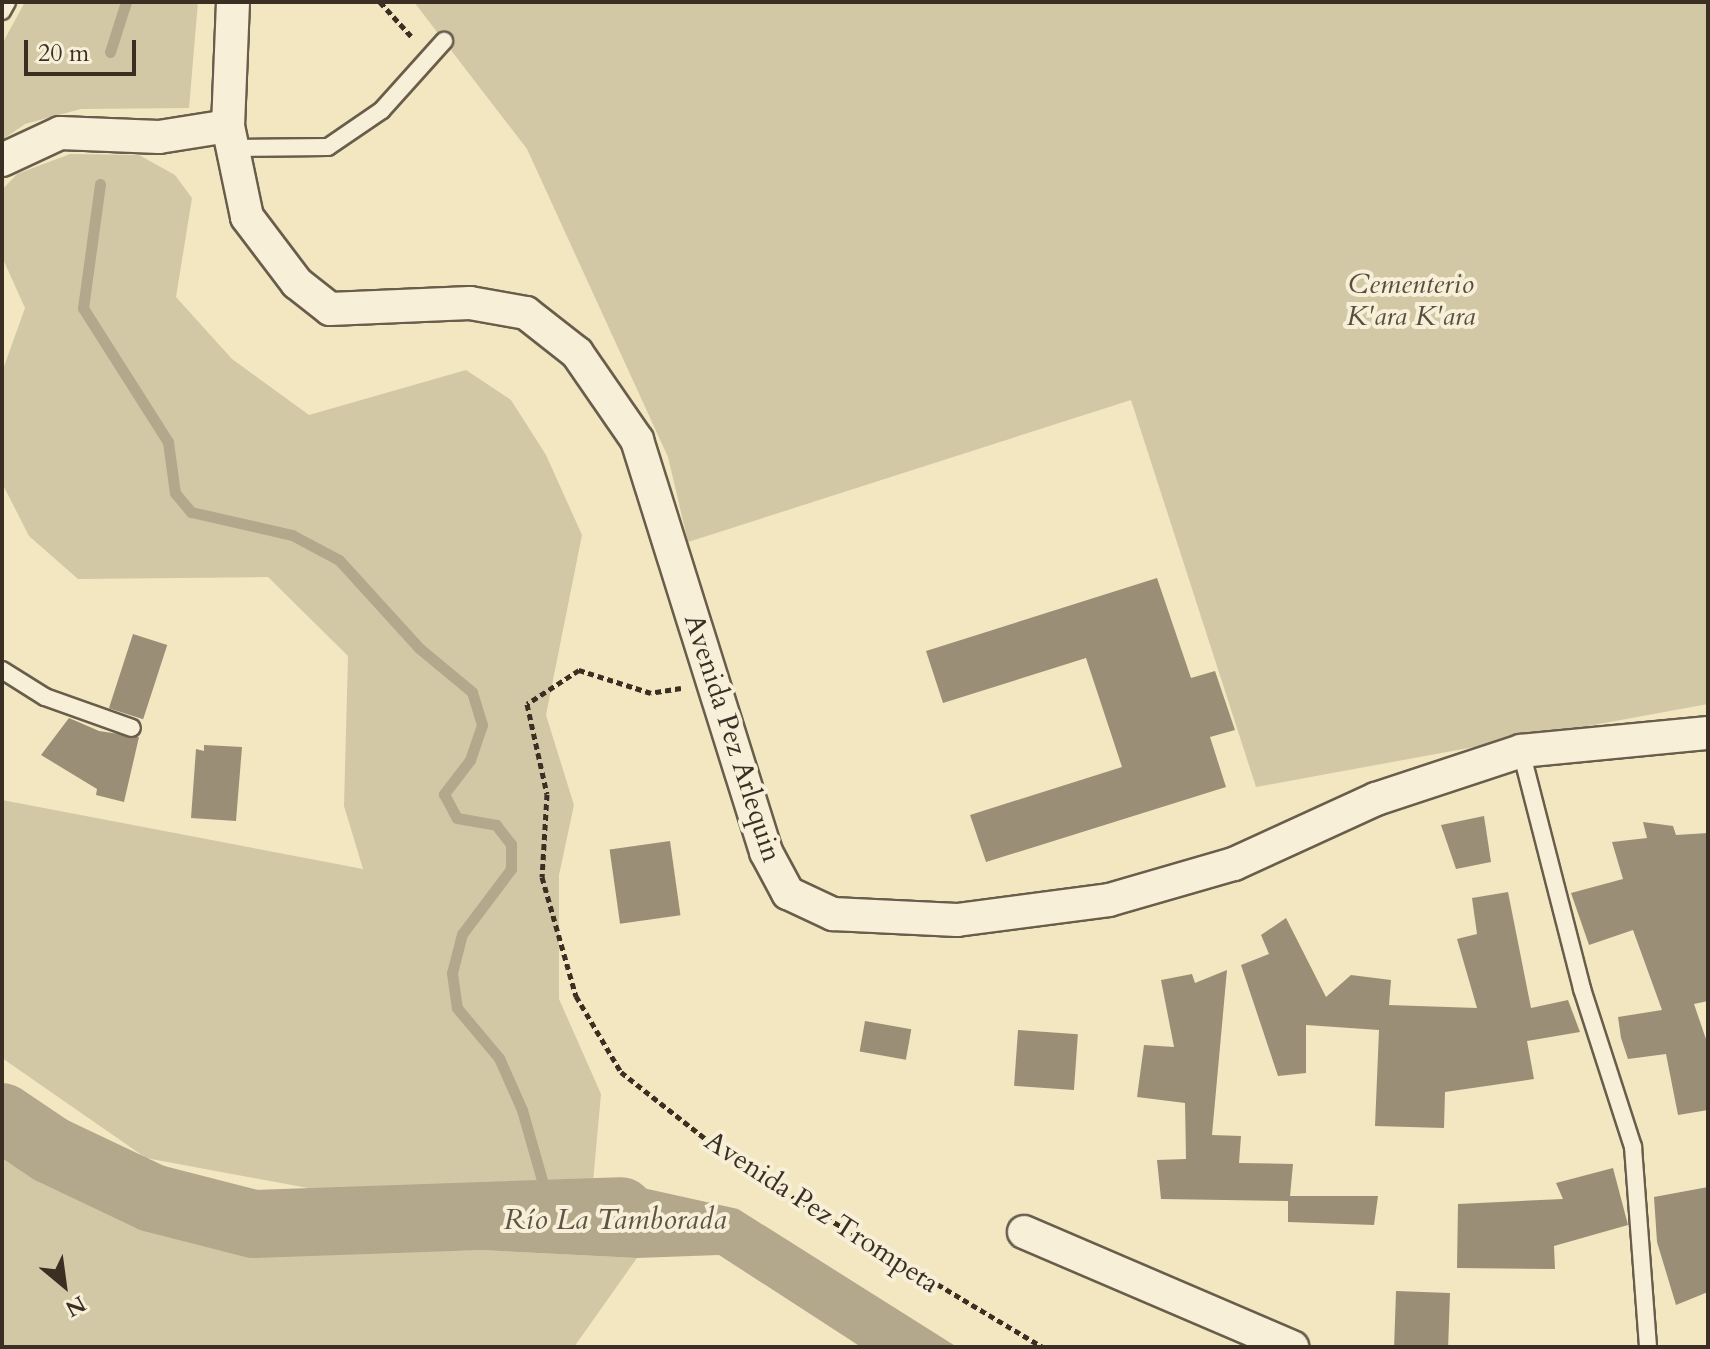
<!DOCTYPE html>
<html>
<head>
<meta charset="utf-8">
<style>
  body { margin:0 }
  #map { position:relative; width:1710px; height:1349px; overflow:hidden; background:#f2e7c1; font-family:Cardo,serif }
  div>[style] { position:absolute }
  .green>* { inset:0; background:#d3c8a6 }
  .water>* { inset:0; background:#b4a88c }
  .stream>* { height:11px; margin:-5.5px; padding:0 5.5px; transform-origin:5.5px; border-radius:5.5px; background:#b4a88c }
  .river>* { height:68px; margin:-34px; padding:0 34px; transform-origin:34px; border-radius:34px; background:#b4a88c }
  .building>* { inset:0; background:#9a8f76; transform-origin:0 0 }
  .path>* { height:5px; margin-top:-2.5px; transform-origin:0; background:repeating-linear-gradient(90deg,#3b2f24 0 6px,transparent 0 10px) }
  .roads { filter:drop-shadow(2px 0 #695d4b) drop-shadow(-2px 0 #695d4b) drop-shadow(0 2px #695d4b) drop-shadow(0 -2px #695d4b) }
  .lane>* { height:16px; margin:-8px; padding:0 8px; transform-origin:8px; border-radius:8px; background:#f7efd7 }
  .street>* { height:32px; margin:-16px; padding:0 16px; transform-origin:16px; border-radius:16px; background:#f7efd7 }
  span { translate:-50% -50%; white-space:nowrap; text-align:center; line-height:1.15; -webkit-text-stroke:8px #f7efd7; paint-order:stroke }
  .park-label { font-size:28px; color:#594e3e; font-style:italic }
  .street-label { font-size:28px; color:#3b2f24 }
  .water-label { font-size:30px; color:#5f5343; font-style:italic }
  .frame { position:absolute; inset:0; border:4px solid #3b2f24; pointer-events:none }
  .north { position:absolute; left:24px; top:1245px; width:80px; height:80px; -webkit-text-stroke:6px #f7efd7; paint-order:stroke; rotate:151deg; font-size:22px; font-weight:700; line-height:32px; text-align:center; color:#3b2f24 }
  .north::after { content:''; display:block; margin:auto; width:28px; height:36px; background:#3b2f24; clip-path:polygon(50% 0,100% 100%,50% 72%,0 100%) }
  .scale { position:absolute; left:24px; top:40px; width:112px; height:36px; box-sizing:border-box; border:4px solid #3b2f24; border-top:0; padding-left:10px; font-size:24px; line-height:28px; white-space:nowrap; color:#3b2f24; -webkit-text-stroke:6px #f7efd7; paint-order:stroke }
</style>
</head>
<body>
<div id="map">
  <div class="green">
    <i style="clip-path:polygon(25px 2px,198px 2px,189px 108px,81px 109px,25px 124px,2px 140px,2px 44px)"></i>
    <i style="clip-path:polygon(414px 2px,1708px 2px,1708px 704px,1256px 787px,1131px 400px,688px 542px,668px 457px,527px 149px)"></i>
    <i style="clip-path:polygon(70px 154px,139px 155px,175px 175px,192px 198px,176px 297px,232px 359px,309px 415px,466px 370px,511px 400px,546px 455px,582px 535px,546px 715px,574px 805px,559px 875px,559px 999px,601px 1094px,593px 1182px,351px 1196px,146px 1158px,2px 1058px,2px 800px,363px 869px,344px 806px,348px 656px,268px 577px,78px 579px,29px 536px,2px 483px,2px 372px,25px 308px,2px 257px,2px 190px,17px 174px)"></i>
    <i style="clip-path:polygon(2px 1148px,165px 1233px,300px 1254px,481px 1250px,637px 1258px,574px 1347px,2px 1347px)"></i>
  </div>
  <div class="water">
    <i style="clip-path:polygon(616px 1182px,738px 1209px,957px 1347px,861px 1347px,719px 1255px,637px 1258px,481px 1250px,563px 1183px)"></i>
  </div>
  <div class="stream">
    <i style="left:110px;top:52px;width:52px;rotate:-72.3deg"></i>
    <i style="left:100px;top:184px;width:125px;rotate:97.8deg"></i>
    <i style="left:83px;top:308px;width:159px;rotate:57.6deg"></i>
    <i style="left:168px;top:442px;width:51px;rotate:82.2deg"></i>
    <i style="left:175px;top:493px;width:25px;rotate:50deg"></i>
    <i style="left:191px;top:512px;width:104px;rotate:12.8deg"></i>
    <i style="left:292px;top:535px;width:53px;rotate:28deg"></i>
    <i style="left:339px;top:560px;width:119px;rotate:47.7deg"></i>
    <i style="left:419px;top:648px;width:69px;rotate:39.7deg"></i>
    <i style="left:472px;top:692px;width:34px;rotate:73deg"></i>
    <i style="left:482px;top:725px;width:37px;rotate:109deg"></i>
    <i style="left:470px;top:760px;width:43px;rotate:127.4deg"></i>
    <i style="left:444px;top:794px;width:27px;rotate:62deg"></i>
    <i style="left:457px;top:818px;width:40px;rotate:10deg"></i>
    <i style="left:496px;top:825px;width:24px;rotate:52deg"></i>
    <i style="left:511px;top:844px;width:25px;rotate:90deg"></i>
    <i style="left:511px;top:869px;width:81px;rotate:127deg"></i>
    <i style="left:462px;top:934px;width:40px;rotate:104.4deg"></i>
    <i style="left:452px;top:973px;width:35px;rotate:82deg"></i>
    <i style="left:457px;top:1008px;width:65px;rotate:50deg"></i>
    <i style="left:499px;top:1058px;width:57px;rotate:66.1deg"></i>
    <i style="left:522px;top:1110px;width:102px;rotate:74.1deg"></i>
  </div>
  <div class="river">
    <i style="left:2px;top:1117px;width:59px;rotate:34deg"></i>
    <i style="left:51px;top:1150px;width:112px;rotate:25.4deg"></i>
    <i style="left:152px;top:1198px;width:105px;rotate:14.3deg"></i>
    <i style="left:254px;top:1224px;width:367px;rotate:-2deg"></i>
  </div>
  <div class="building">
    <i style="clip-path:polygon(1157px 578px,1191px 678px,1215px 671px,1235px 730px,1210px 737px,1226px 787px,986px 862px,970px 815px,1122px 767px,1086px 658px,943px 703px,926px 651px)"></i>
    <i style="left:133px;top:634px;width:36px;height:78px;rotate:18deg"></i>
    <i style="clip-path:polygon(69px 718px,99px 731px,139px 737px,124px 802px,96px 795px,97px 789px,41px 755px)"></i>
    <i style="clip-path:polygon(204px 745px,242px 747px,236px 821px,191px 818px,196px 749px,204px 751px)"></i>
    <i style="clip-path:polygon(1484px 816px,1491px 862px,1456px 869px,1441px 825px)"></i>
    <i style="clip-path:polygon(1643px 822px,1673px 826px,1676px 835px,1708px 833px,1708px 1001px,1694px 1004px,1708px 1045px,1708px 1110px,1678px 1115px,1666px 1054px,1628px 1059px,1621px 1038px,1618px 1017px,1662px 1010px,1633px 930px,1589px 945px,1571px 893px,1623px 879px,1612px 842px,1647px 838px)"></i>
    <i style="left:670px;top:841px;width:75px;height:61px;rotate:82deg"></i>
    <i style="clip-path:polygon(1508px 892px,1531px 1008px,1568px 1000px,1580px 1032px,1527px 1041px,1534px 1079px,1445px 1092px,1444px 1128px,1375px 1126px,1379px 1030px,1306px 1025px,1306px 1073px,1278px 1076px,1241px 965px,1269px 954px,1261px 935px,1286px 918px,1326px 997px,1351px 975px,1391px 980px,1389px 1005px,1477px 1008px,1457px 939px,1477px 934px,1472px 898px)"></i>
    <i style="clip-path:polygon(1227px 970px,1212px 1135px,1241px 1136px,1239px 1163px,1293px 1164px,1290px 1196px,1378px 1196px,1374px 1225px,1288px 1222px,1288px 1201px,1161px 1199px,1157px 1160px,1186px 1159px,1185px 1103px,1137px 1097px,1144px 1045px,1174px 1047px,1161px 980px,1192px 974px,1195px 983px)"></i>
    <i style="left:865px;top:1021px;width:47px;height:31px;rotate:10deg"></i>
    <i style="left:1018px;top:1030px;width:60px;height:56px;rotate:4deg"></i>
    <i style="clip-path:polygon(1613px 1168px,1628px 1225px,1554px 1246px,1555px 1269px,1457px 1268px,1458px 1204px,1563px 1199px,1556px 1183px)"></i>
    <i style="clip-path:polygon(1708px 1187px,1708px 1292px,1676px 1305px,1657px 1242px,1654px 1197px)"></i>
    <i style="left:1450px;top:1293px;width:54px;height:54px;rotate:92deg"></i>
  </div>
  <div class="path">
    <i style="left:380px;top:2px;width:47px;rotate:47.6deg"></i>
    <i style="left:681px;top:688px;width:30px;rotate:171deg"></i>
    <i style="left:651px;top:693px;width:76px;rotate:-162.3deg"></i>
    <i style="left:579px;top:670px;width:62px;rotate:146.8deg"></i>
    <i style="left:527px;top:704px;width:92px;rotate:77.5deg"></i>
    <i style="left:547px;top:794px;width:83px;rotate:93.4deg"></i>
    <i style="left:542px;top:877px;width:124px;rotate:74.1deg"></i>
    <i style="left:576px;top:996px;width:88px;rotate:59.4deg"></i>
    <i style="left:621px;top:1072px;width:152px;rotate:38.3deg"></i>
    <i style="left:740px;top:1166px;width:352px;rotate:30.9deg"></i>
  </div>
  <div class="roads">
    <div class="lane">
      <i style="left:2px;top:11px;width:10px;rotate:-61deg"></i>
      <i style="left:232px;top:148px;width:96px;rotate:-0.6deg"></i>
      <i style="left:328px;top:147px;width:65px;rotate:-34.4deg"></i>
      <i style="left:382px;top:110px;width:93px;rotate:-48.1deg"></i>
      <i style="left:2px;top:670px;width:51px;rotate:32.1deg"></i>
      <i style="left:45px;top:697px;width:92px;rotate:19.6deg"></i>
      <i style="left:1521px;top:751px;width:246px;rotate:75.6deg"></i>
      <i style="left:1582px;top:989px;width:166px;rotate:72.1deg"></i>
      <i style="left:1633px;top:1147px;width:201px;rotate:85.7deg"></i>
    </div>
    <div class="street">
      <i style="left:233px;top:2px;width:124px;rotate:92.3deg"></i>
      <i style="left:228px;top:126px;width:93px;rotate:78.2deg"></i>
      <i style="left:247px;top:217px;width:83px;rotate:52.9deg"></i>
      <i style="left:297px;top:283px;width:42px;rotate:38.2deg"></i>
      <i style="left:330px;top:309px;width:140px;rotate:-2.5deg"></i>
      <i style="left:470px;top:303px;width:57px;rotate:10.1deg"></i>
      <i style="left:526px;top:313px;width:65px;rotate:38.1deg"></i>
      <i style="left:577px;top:353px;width:106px;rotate:55.4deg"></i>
      <i style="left:637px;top:440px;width:432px;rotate:72.6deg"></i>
      <i style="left:766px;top:852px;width:47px;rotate:61.8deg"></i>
      <i style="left:788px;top:893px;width:50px;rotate:25deg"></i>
      <i style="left:833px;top:914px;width:124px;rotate:2.8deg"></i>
      <i style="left:957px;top:920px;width:153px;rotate:-7.5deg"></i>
      <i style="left:1109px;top:900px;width:130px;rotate:-16.1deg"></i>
      <i style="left:1234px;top:864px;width:156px;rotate:-24.6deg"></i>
      <i style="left:1376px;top:799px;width:153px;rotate:-18.3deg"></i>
      <i style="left:1521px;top:751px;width:188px;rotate:-5.5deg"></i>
      <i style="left:2px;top:160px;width:64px;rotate:-25deg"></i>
      <i style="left:60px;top:133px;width:99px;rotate:2.3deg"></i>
      <i style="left:159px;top:137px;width:70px;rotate:-9.1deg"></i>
      <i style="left:1024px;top:1232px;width:292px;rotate:23.2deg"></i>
    </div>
  </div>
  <div class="park-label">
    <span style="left:1411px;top:300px">Cementerio<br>K'ara K'ara</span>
  </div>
  <div class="street-label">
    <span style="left:733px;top:738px;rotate:72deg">Avenida Pez Arlequin</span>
    <span style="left:822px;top:1212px;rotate:33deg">Avenida Pez Trompeta</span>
  </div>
  <div class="water-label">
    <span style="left:615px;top:1220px">Río La Tamborada</span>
  </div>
  <div class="frame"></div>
  <div class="north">N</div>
  <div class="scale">20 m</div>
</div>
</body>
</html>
